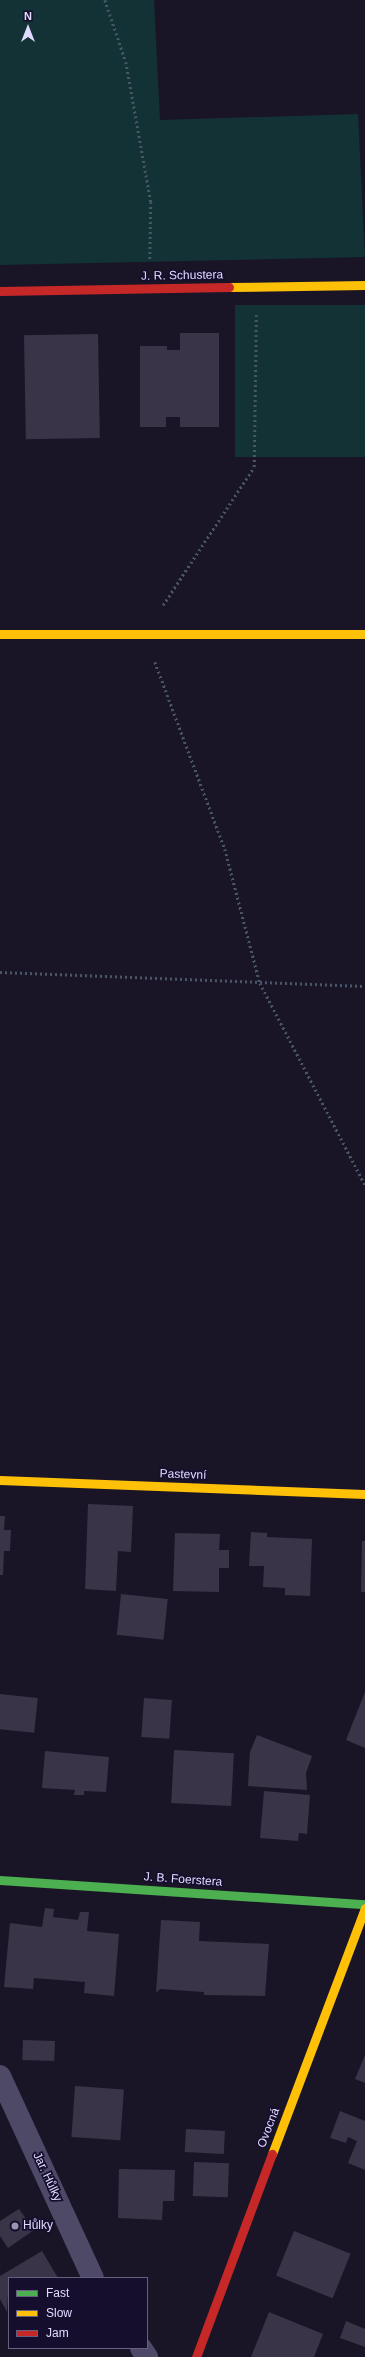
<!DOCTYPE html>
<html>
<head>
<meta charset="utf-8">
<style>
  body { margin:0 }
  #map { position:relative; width:365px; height:2357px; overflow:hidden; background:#1a1526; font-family:Arial,sans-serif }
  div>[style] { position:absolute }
  .green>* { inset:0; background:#123236; transform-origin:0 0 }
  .building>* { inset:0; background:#393447; transform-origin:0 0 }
  .path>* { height:2.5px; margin-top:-1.25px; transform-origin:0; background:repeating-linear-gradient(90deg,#485668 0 2px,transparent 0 5px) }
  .street>* { height:22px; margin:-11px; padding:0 11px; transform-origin:11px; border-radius:11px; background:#4d4967 }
  .fast>* { height:9px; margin:-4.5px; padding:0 4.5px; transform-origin:4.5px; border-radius:4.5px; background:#4caf50 }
  .slow>* { height:9px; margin:-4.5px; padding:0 4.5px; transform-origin:4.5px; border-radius:4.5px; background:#ffc107 }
  .jam>* { height:9px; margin:-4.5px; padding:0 4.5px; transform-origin:4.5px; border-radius:4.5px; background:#c62828 }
  .dots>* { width:11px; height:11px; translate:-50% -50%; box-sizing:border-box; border:2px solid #160e2d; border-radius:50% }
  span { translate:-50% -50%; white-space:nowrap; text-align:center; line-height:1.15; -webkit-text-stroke:3.5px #160e2d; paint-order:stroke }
  .street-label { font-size:12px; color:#e1daff }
  .poi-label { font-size:12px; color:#e1daff }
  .left { translate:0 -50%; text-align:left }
  .legend { position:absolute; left:8px; top:2277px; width:140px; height:72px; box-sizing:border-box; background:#160e2d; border:1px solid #676081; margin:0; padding:5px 7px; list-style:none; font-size:12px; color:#e1daff }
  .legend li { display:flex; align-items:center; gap:8px; height:20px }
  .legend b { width:20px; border:1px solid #676081 }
  .north { position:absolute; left:8px; top:8px; width:40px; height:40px; -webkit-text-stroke:3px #160e2d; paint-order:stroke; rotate:0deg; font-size:11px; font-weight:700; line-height:16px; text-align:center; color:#e1daff }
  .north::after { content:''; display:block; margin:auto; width:14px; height:18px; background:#e1daff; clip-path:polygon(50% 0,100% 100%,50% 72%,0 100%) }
</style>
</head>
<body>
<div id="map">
  <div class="green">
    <i style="clip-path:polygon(0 0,154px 0,160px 120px,358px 114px,365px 257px,0 265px)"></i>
    <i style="left:365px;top:305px;width:152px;height:130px;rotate:90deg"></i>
  </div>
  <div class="building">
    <i style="clip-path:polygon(180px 333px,219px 333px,219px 427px,180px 427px,180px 417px,166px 417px,166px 427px,140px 427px,140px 346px,167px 346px,167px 350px,180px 350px)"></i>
    <i style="left:98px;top:334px;width:104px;height:74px;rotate:89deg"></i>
    <i style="clip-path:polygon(88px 1504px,133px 1506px,131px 1552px,118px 1551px,116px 1591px,85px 1589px)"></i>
    <i style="clip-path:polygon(0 1516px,5px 1516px,4px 1530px,11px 1530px,10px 1551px,4px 1551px,3px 1575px,0 1575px)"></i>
    <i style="clip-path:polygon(251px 1532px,267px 1533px,267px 1537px,312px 1539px,310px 1596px,285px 1595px,285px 1588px,263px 1587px,264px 1566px,249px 1566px)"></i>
    <i style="clip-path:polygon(175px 1533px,220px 1534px,219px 1550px,229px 1550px,229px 1568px,219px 1568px,219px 1592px,173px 1591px)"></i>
    <i style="clip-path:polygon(362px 1541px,365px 1541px,365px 1592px,361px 1592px)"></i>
    <i style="left:121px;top:1594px;width:47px;height:41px;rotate:6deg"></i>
    <i style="clip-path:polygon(365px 1692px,365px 1748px,346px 1740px)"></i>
    <i style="left:0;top:1694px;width:38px;height:35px;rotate:6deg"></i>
    <i style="left:144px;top:1698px;width:28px;height:39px;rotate:4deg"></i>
    <i style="clip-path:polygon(257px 1735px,312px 1756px,306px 1773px,307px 1790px,248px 1786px,250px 1752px)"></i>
    <i style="left:174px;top:1750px;width:60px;height:53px;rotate:3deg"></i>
    <i style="clip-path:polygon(45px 1751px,109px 1757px,106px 1792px,84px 1791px,84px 1795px,74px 1795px,75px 1790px,42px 1788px)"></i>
    <i style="clip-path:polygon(264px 1791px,310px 1795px,307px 1834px,299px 1833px,298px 1841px,260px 1838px)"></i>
    <i style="clip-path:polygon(45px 1908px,54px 1909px,53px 1917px,78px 1920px,80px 1912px,89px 1912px,87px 1931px,119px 1934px,114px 1996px,84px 1993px,85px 1982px,34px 1978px,33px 1989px,4px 1987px,10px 1923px,42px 1927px)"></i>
    <i style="clip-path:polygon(161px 1920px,200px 1922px,199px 1941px,269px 1944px,265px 1996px,204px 1995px,204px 1992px,160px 1989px,156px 1993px)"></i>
    <i style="left:23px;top:2040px;width:32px;height:20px;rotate:2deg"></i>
    <i style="clip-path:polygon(365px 2055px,365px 2083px,355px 2079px)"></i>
    <i style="left:75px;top:2086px;width:49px;height:51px;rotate:4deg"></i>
    <i style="clip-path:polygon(340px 2111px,365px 2121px,365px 2170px,348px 2163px,357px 2141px,348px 2137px,346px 2143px,330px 2138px)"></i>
    <i style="left:186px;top:2129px;width:39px;height:23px;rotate:3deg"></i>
    <i style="left:194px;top:2162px;width:35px;height:34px;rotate:2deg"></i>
    <i style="clip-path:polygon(119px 2169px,175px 2170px,174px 2201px,163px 2201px,162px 2220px,118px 2218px)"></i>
    <i style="clip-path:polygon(19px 2209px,34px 2230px,8px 2248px,0 2236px,0 2221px)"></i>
    <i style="left:294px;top:2231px;width:61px;height:48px;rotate:22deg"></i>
    <i style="clip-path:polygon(42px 2251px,58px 2278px,9px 2278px,7px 2312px,0 2299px,0 2276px)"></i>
    <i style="clip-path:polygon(269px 2312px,323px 2334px,314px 2357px,251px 2357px)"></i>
    <i style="clip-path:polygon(346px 2321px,365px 2329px,365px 2347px,340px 2338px)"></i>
  </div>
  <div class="path">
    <i style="left:105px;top:0;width:65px;rotate:71.3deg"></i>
    <i style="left:126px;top:62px;width:142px;rotate:79.9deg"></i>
    <i style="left:151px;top:202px;width:58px;rotate:91deg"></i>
    <i style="left:163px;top:605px;width:165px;rotate:-56.6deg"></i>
    <i style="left:254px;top:467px;width:152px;rotate:-89.2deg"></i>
    <i style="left:155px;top:662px;width:200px;rotate:69.5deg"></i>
    <i style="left:225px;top:849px;width:138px;rotate:75.4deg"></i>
    <i style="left:260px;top:983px;width:228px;rotate:62.5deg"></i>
    <i style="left:0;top:972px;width:365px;rotate:2.2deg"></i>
  </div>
  <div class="street">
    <i style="left:0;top:2076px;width:222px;rotate:65.3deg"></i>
    <i style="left:141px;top:2348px;width:11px;rotate:56deg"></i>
  </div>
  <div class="fast">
    <i style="left:0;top:1880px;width:366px;rotate:3.8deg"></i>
  </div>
  <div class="slow">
    <i style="left:229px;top:287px;width:136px;rotate:-0.8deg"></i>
    <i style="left:0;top:634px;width:365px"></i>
    <i style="left:0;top:1480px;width:365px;rotate:2.2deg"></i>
    <i style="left:272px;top:2154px;width:263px;rotate:-69.3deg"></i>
  </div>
  <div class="jam">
    <i style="left:0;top:291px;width:229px;rotate:-1deg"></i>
    <i style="left:196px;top:2357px;width:217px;rotate:-69.5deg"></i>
  </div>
  <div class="dots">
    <i style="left:15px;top:2226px;background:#9b95b3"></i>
  </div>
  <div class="street-label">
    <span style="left:182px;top:276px;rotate:-1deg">J. R. Schustera</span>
    <span style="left:183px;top:1475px;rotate:2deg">Pastevní</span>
    <span style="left:183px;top:1880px;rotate:4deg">J. B. Foerstera</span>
    <span style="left:269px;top:2128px;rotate:-69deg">Ovocná</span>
    <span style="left:47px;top:2177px;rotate:65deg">Jar. Hůlky</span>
  </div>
  <div class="poi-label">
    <span class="left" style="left:23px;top:2226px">Hůlky</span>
  </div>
  <ul class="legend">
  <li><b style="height:5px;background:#4caf50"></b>Fast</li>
  <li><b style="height:5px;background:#ffc107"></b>Slow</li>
  <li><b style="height:5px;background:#c62828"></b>Jam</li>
  </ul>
  <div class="north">N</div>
</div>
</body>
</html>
